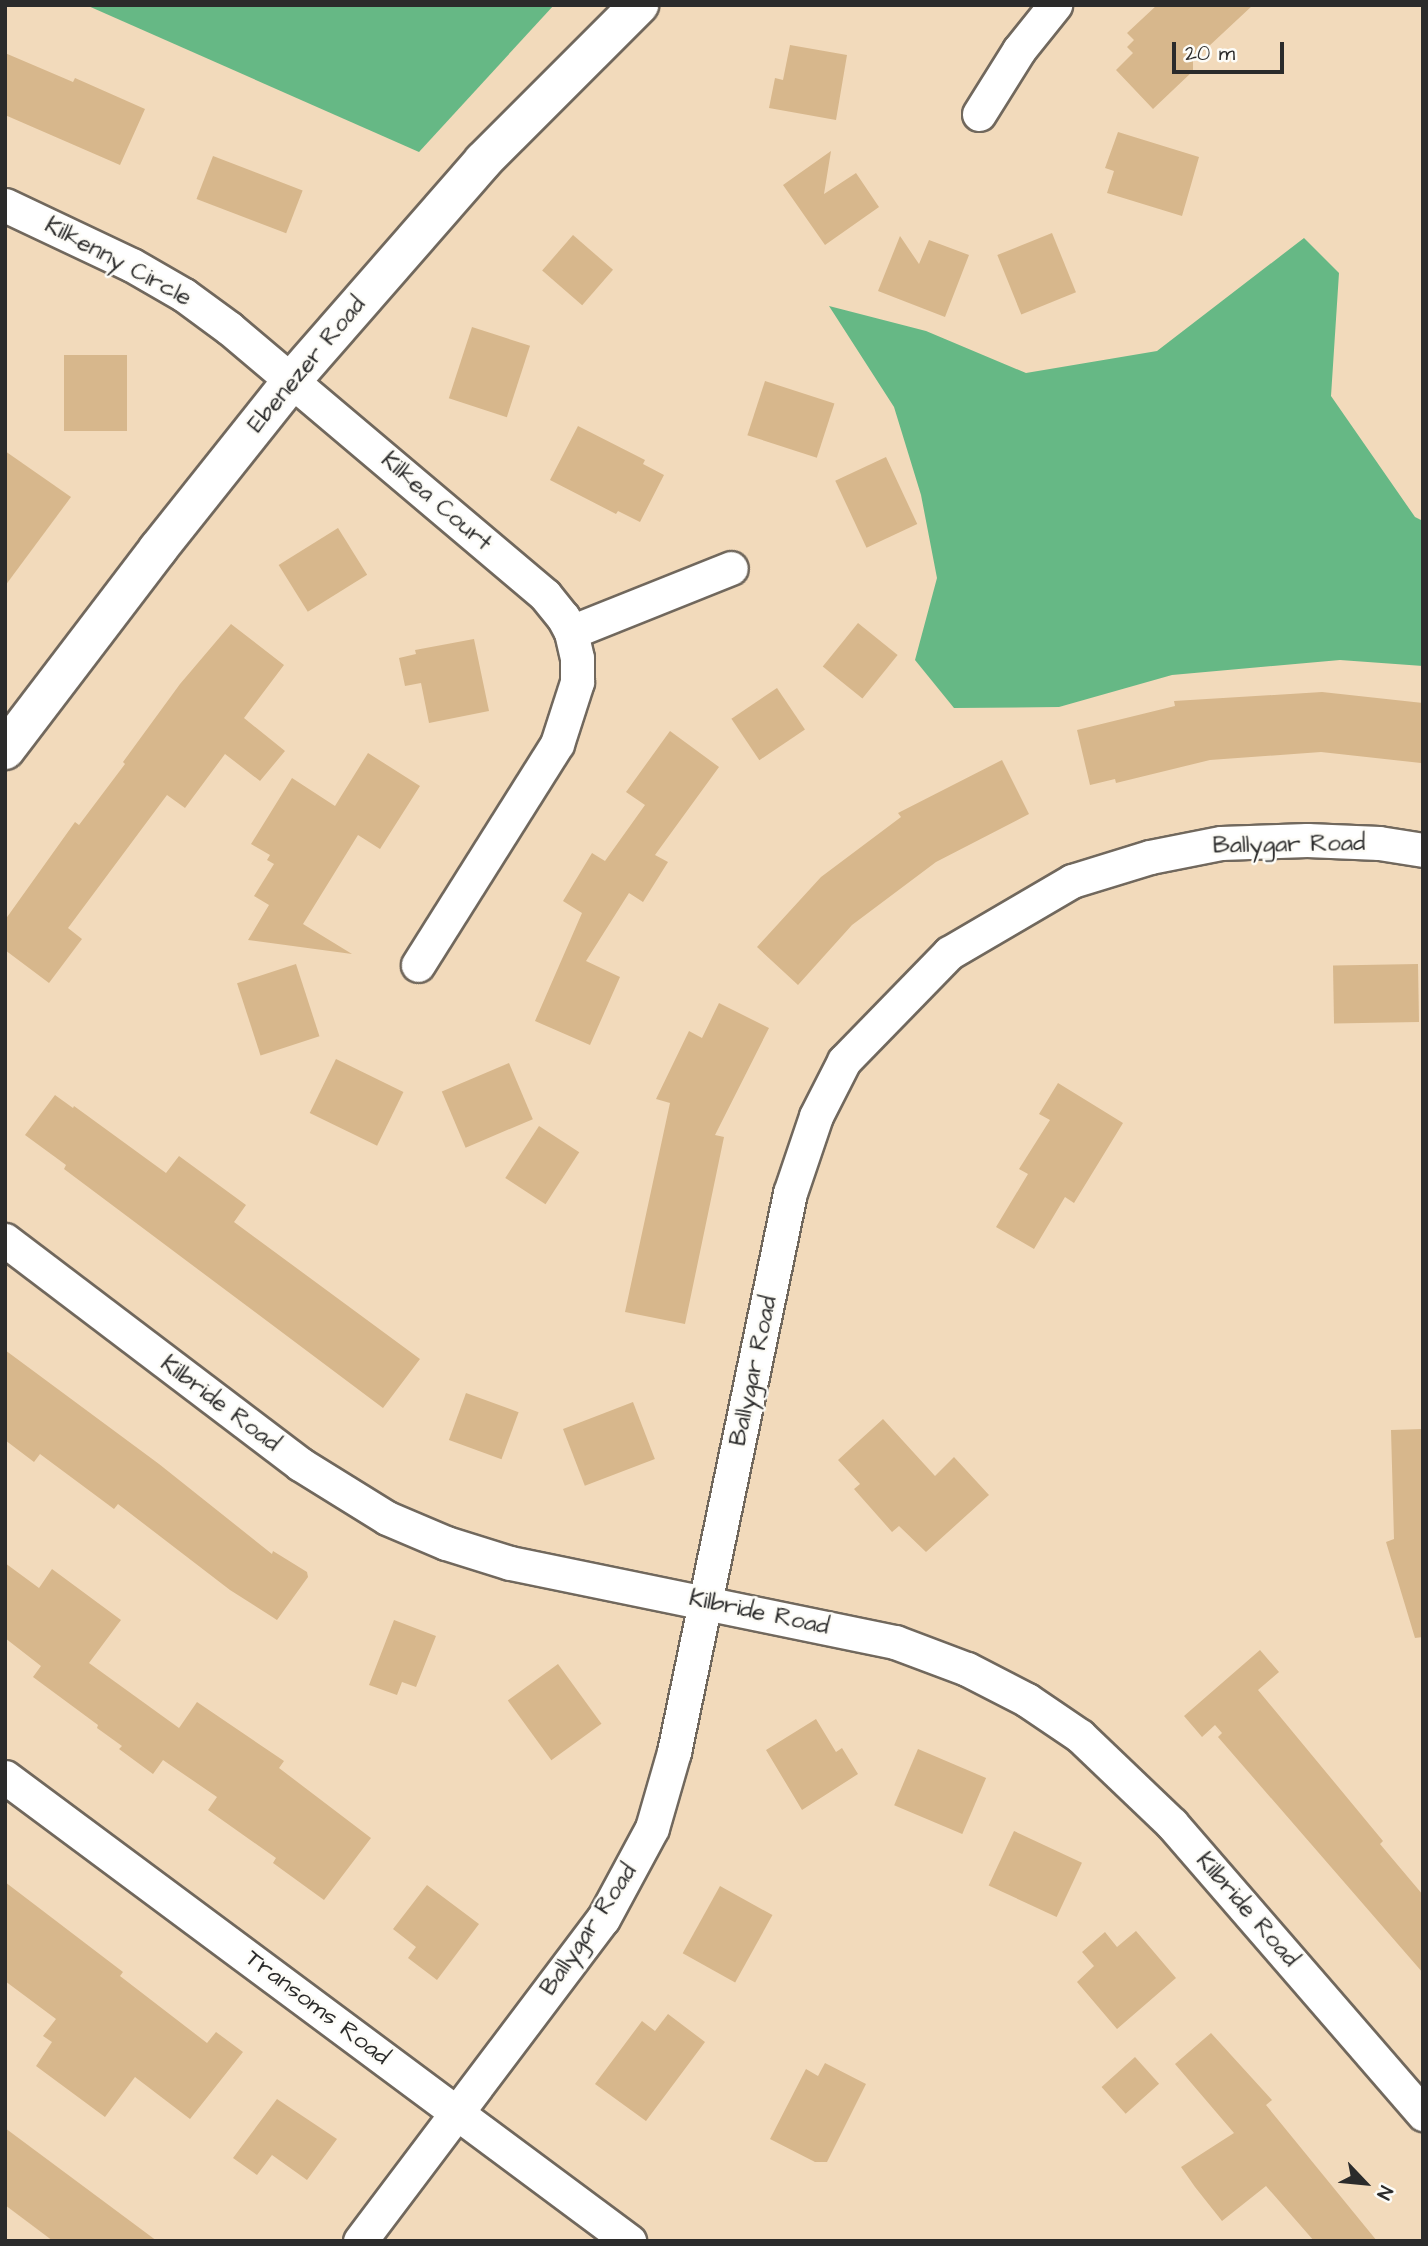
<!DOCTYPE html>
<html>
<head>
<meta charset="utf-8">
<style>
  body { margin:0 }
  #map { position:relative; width:1428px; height:2246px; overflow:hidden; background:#f2dabb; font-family:"Architects Daughter",sans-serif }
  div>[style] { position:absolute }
  .forest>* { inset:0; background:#66b885 }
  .building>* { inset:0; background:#d7b78c; transform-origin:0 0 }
  .roads { filter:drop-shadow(2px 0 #71685d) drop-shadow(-2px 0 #71685d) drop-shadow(0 2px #71685d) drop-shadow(0 -2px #71685d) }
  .minor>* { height:33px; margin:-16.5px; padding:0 16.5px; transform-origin:16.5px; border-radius:16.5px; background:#fff }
  .tertiary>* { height:38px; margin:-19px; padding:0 19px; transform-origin:19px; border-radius:19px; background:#fff }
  span { translate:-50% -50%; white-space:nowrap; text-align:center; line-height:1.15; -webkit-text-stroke:5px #fdfcf7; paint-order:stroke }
  .street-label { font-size:24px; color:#2b2b2b }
  .frame { position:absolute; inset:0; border:7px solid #2b2b2b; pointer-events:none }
  .north { position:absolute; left:1330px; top:2148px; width:70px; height:70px; -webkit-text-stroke:5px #fdfcf7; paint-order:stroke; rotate:116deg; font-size:19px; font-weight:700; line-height:28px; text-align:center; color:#2b2b2b }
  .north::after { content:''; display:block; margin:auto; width:24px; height:32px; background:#2b2b2b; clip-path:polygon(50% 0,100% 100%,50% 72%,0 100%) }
  .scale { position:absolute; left:1172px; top:42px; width:112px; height:32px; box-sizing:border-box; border:4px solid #2b2b2b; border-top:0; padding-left:9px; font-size:21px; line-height:24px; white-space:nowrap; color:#2b2b2b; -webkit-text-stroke:5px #fdfcf7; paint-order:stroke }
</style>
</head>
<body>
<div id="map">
  <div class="forest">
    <i style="clip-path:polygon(86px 5px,554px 5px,419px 152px)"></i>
    <i style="clip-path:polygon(1304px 238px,1339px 273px,1331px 396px,1415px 517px,1423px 521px,1423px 666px,1340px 660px,1172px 675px,1059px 707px,954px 708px,915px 660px,937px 578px,921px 495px,894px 407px,829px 306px,926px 331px,1026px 373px,1157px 351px)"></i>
  </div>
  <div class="building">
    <i style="clip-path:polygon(1157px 5px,1253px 5px,1193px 61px,1193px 71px,1153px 109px,1116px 70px,1133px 53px,1127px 47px,1134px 40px,1127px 33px)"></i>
    <i style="clip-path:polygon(790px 45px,847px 55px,836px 120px,769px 108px,775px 78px,783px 80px)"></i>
    <i style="clip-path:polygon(5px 53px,73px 82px,75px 78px,145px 109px,120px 165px,5px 115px)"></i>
    <i style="clip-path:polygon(1118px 132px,1199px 157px,1182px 216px,1107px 193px,1114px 171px,1105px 168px)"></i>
    <i style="clip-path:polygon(831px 151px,824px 194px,856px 173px,879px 207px,825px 245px,783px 185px)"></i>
    <i style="left:213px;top:156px;width:96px;height:46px;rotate:21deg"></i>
    <i style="left:1052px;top:233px;width:64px;height:59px;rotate:68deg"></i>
    <i style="left:573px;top:235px;width:53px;height:47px;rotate:41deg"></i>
    <i style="clip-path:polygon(900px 236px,919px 264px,929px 240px,969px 255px,945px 317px,878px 291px)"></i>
    <i style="left:472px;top:327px;width:61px;height:75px;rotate:18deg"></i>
    <i style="left:64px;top:355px;width:63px;height:76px"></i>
    <i style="left:765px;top:381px;width:73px;height:57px;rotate:18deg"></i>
    <i style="clip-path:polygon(578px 426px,645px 460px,643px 464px,664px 475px,640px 522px,618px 511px,616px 514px,550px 480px)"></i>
    <i style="clip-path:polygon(5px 451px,71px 497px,5px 586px)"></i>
    <i style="left:886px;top:457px;width:74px;height:56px;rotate:65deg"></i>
    <i style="left:338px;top:528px;width:55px;height:70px;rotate:58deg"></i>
    <i style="left:858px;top:623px;width:51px;height:56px;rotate:39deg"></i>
    <i style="clip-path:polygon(231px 624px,284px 665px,244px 718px,285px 751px,260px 781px,225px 754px,185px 808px,167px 795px,68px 928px,82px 939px,49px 983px,5px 950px,5px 920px,75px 822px,79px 825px,125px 764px,123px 762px,180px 684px)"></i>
    <i style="clip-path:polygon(474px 639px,489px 711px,429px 723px,421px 683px,405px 686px,399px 658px,416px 654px,415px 650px)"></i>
    <i style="left:777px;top:688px;width:50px;height:55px;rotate:56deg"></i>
    <i style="clip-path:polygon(1322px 692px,1423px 703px,1421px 763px,1321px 752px,1210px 760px,1116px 783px,1115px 779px,1090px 785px,1077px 730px,1175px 706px,1174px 701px)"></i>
    <i style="clip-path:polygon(670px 731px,719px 767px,655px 855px,668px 862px,643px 902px,629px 893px,586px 961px,620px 977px,590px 1045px,535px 1021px,582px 913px,563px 901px,592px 853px,605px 861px,645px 805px,626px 792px)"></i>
    <i style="clip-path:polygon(368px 753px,420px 786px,380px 849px,358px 835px,303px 924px,352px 954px,248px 940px,269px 905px,254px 896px,274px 864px,267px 860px,270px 855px,251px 844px,292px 778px,335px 806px)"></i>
    <i style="clip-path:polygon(1002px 760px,1029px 814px,936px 862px,852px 925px,798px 985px,757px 947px,821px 877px,901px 817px,898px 813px)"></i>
    <i style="left:296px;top:964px;width:76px;height:62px;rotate:72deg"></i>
    <i style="left:1418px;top:964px;width:58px;height:85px;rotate:89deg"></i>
    <i style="clip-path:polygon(719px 1003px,769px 1028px,715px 1135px,724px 1137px,685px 1324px,625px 1312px,670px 1103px,656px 1099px,689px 1031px,702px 1038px)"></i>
    <i style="left:336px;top:1059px;width:75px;height:60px;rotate:26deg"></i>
    <i style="left:509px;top:1063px;width:61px;height:73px;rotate:67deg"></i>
    <i style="clip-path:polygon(1058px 1083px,1123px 1123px,1074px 1203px,1065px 1197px,1034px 1249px,996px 1227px,1028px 1174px,1019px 1169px,1050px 1120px,1039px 1114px)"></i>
    <i style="clip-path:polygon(55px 1095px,73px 1108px,74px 1106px,166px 1173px,179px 1156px,246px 1205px,234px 1222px,420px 1359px,383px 1408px,64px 1169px,66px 1165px,25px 1135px)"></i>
    <i style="left:539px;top:1126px;width:48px;height:62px;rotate:33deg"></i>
    <i style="clip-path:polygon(5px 1350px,159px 1464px,272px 1554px,273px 1551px,307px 1572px,308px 1577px,277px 1620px,230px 1590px,118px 1504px,114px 1509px,40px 1454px,34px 1462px,5px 1440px)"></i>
    <i style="left:466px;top:1393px;width:56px;height:50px;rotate:20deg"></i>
    <i style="left:633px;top:1402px;width:61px;height:75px;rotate:69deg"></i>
    <i style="clip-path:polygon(883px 1419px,935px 1476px,954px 1457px,989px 1495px,926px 1552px,899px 1526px,892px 1532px,854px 1489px,860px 1484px,838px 1460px)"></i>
    <i style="clip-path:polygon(1423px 1429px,1423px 1637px,1415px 1638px,1386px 1542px,1394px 1539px,1391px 1430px)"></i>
    <i style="clip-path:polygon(5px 1563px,39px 1588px,52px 1569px,121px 1620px,89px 1663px,179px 1728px,197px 1702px,284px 1761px,279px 1768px,371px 1838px,324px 1900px,273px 1863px,276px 1858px,208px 1810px,217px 1797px,163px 1760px,153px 1774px,119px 1749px,122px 1746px,97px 1728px,98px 1725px,33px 1677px,41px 1666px,5px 1638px)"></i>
    <i style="clip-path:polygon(394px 1620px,436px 1636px,416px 1687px,402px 1682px,397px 1695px,369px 1685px)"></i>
    <i style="clip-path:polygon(1260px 1650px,1279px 1672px,1258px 1690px,1383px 1841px,1380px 1844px,1423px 1895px,1423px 1973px,1218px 1737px,1222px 1733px,1215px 1725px,1202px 1737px,1184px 1716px)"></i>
    <i style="left:558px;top:1664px;width:74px;height:62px;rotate:54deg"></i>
    <i style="clip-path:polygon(816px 1719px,836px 1752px,842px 1748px,858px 1774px,802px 1810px,766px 1750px)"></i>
    <i style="left:918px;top:1749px;width:74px;height:61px;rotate:23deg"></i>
    <i style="left:1014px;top:1831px;width:75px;height:60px;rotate:25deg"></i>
    <i style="clip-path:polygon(5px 1882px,123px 1972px,120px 1976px,207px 2043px,216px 2032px,243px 2052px,190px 2119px,135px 2077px,105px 2117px,36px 2066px,52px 2042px,43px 2036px,56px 2019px,5px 1981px)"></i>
    <i style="clip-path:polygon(427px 1885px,479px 1924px,437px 1980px,408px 1958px,416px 1947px,393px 1929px)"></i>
    <i style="left:720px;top:1886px;width:60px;height:77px;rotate:29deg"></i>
    <i style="clip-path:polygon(1136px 1931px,1176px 1978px,1117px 2029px,1077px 1982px,1094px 1966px,1082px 1952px,1105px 1932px,1117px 1947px)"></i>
    <i style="clip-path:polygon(668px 2014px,705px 2042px,646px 2121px,595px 2084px,642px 2021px,655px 2031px)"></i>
    <i style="clip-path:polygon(1211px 2033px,1272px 2100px,1266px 2105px,1377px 2241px,1314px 2241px,1266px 2186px,1222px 2221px,1195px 2187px,1181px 2167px,1234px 2133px,1175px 2064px)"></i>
    <i style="left:1135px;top:2057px;width:36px;height:45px;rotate:48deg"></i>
    <i style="clip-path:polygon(825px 2063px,866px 2084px,827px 2162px,815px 2162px,770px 2139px,806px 2069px,818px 2076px)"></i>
    <i style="clip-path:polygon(277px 2099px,337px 2139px,307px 2180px,272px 2155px,257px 2175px,233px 2158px)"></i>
    <i style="clip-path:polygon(5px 2128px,157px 2241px,53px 2241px,5px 2205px)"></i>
  </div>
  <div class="roads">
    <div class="minor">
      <i style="left:979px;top:114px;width:75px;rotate:-58deg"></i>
      <i style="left:1019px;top:50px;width:58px;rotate:-51.3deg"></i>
      <i style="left:5px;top:205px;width:140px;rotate:25.3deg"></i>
      <i style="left:132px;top:265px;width:60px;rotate:30deg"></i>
      <i style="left:184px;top:295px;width:56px;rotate:36.3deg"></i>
      <i style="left:229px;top:328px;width:414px;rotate:40.2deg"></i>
      <i style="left:545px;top:595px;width:28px;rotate:51deg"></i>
      <i style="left:563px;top:617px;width:17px;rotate:62deg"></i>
      <i style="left:571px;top:632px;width:27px;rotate:77deg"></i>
      <i style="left:577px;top:658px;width:24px;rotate:90deg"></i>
      <i style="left:577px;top:682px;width:65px;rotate:107.9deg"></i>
      <i style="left:557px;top:744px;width:261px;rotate:122.2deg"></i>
      <i style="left:571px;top:632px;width:172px;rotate:-21.8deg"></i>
      <i style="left:5px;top:1240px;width:370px;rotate:37.2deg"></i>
      <i style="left:300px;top:1464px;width:102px;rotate:31.8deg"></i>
      <i style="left:387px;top:1518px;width:64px;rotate:23deg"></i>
      <i style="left:446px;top:1543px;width:67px;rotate:17.4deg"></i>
      <i style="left:510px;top:1563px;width:393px;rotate:11.6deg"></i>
      <i style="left:895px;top:1642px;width:77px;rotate:20.6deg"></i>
      <i style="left:967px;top:1669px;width:68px;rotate:27.3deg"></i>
      <i style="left:1027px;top:1700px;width:64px;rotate:34.2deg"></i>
      <i style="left:1080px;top:1736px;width:127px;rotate:43.7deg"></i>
      <i style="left:1172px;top:1824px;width:384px;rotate:49.1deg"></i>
      <i style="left:5px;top:1777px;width:778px;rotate:36.63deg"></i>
      <i style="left:360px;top:2241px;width:403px;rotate:-53deg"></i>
      <i style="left:603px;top:1919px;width:103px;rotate:-61.7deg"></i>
      <i style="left:652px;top:1828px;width:79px;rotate:-73.9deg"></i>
      <i style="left:674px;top:1752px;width:571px;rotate:-78.28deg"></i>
      <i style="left:790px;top:1193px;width:81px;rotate:-71.3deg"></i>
      <i style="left:816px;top:1116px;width:62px;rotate:-63deg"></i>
      <i style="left:844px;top:1061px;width:151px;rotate:-45.8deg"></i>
      <i style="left:949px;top:953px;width:143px;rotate:-30.3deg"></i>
      <i style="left:1072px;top:881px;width:82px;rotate:-17.1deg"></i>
      <i style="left:1150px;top:857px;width:72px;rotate:-11.2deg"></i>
      <i style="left:1221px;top:843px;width:86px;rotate:-2deg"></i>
      <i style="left:1307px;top:840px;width:72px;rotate:2.4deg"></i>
      <i style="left:1379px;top:843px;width:45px;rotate:9deg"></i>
    </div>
    <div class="tertiary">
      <i style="left:5px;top:750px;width:253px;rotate:-52.7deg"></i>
      <i style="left:158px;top:549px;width:217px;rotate:-51.5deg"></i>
      <i style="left:293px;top:379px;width:289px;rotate:-48.9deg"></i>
      <i style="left:483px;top:161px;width:221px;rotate:-45deg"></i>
    </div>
  </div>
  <div class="street-label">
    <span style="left:118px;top:262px;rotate:28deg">Kilkenny Circle</span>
    <span style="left:307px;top:365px;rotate:-50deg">Ebenezer Road</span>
    <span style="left:436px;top:502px;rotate:41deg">Kilkea Court</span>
    <span style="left:1289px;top:845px;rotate:-1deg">Ballygar Road</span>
    <span style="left:754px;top:1371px;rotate:-78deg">Ballygar Road</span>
    <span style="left:220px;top:1404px;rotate:37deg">Kilbride Road</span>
    <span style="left:759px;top:1613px;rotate:12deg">Kilbride Road</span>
    <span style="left:1247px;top:1910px;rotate:49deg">Kilbride Road</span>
    <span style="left:589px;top:1930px;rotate:-56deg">Ballygar Road</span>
    <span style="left:317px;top:2008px;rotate:37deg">Transoms Road</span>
  </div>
  <div class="frame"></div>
  <div class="north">N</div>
  <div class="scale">20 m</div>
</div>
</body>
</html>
